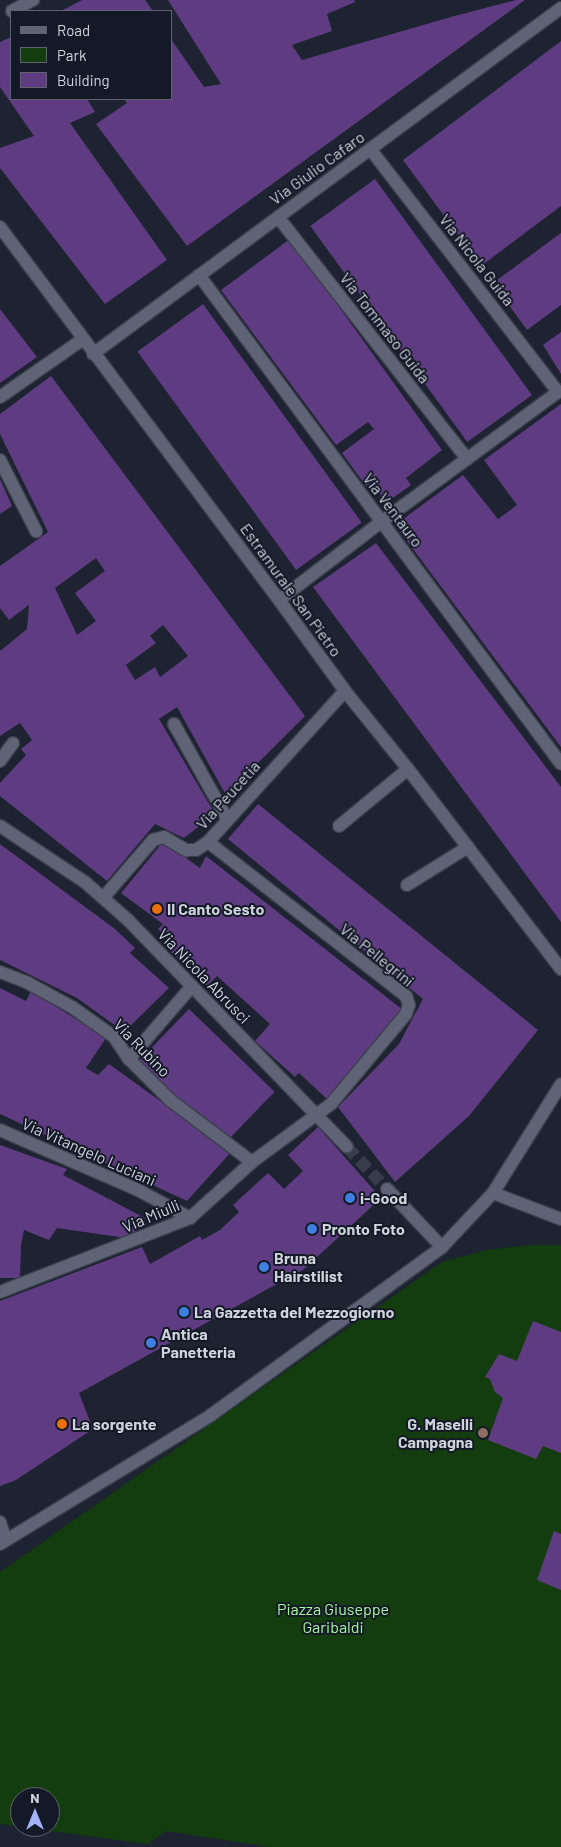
<!DOCTYPE html>
<html>
<head>
<meta charset="utf-8">
<style>
  body { margin:0 }
  #map { position:relative; width:561px; height:1847px; overflow:hidden; background:#1d2331; font-family:Barlow,sans-serif }
  div>[style] { position:absolute }
  .green>* { inset:0; background:#133c0f }
  .building>* { inset:0; background:#5f3c82; transform-origin:0 0 }
  .street-tunnel>* { height:12px; margin-top:-6px; transform-origin:0; background:repeating-linear-gradient(90deg,#383d4b 0 12px,transparent 0 18px) }
  .roads { filter:drop-shadow(1px 0 #3c404c) drop-shadow(-1px 0 #3c404c) drop-shadow(0 1px #3c404c) drop-shadow(0 -1px #3c404c) }
  .lane>* { height:12px; margin:-6px; padding:0 6px; transform-origin:6px; border-radius:6px; background:#5e6475 }
  .street>* { height:12px; margin:-6px; padding:0 6px; transform-origin:6px; border-radius:6px; background:#5e6475 }
  .secondary>* { height:12px; margin:-6px; padding:0 6px; transform-origin:6px; border-radius:6px; background:#5e6475 }
  .dots>* { width:14px; height:14px; translate:-50% -50%; box-sizing:border-box; border:2px solid #141927; border-radius:50% }
  span { translate:-50% -50%; white-space:nowrap; text-align:center; line-height:1.15; -webkit-text-stroke:4px #141927; paint-order:stroke }
  .street-label { font-size:16px; color:#cfd3dc }
  .poi-label { font-size:16px; color:#cfd3dc; font-weight:700 }
  .left { translate:0 -50%; text-align:left }
  .right { translate:-100% -50%; text-align:right }
  .park-label { font-size:16px; color:#a5f79c }
  .legend { position:absolute; left:10px; top:10px; width:162px; height:90px; box-sizing:border-box; background:#141927; border:1px solid #5f636f; margin:0; padding:6px 9px; list-style:none; font-size:15px; color:#cfd3dc }
  .legend li { display:flex; align-items:center; gap:10px; height:25px }
  .legend b { width:25px; border:1px solid #5f636f }
  .north { position:absolute; left:10px; top:1787px; width:50px; height:50px; box-sizing:border-box; background:#141927; border:1px solid #5f636f; border-radius:50%; rotate:0deg; font-size:14px; font-weight:700; line-height:20px; text-align:center; color:#cfd3dc }
  .north::after { content:''; display:block; margin:auto; width:18px; height:22px; background:#a1b3fd; clip-path:polygon(50% 0,100% 100%,50% 72%,0 100%) }
</style>
</head>
<body>
<div id="map">
  <div class="green">
    <i style="clip-path:polygon(530px 1245px,561px 1245px,561px 1847px,271px 1847px,166px 1831px,148px 1844px,21px 1827px,50px 1827px,50px 1797px,20px 1797px,20px 1827px,0 1824px,0 1572px,442px 1262px,487px 1250px)"></i>
  </div>
  <div class="building">
    <i style="clip-path:polygon(82px 0,145px 0,153px 11px,61px 11px)"></i>
    <i style="clip-path:polygon(168px 0,354px 0,355px 2px,327px 14px,332px 31px,292px 45px,302px 60px,451px 17px,516px 0,525px 0,187px 246px,96px 124px,127px 103px,124px 99px,171px 99px,171px 39px,204px 87px,221px 84px)"></i>
    <i style="clip-path:polygon(11px 37px,11px 99px,87px 99px,95px 112px,70px 123px,167px 260px,105px 304px,0 168px,0 148px,34px 136px,0 87px,0 42px)"></i>
    <i style="clip-path:polygon(561px 41px,561px 206px,481px 266px,403px 160px)"></i>
    <i style="left:375px;top:179px;width:267px;height:80px;rotate:54deg"></i>
    <i style="clip-path:polygon(561px 233px,561px 305px,527px 330px,493px 283px)"></i>
    <i style="clip-path:polygon(290px 239px,442px 450px,406px 478px,411px 485px,387px 502px,371px 483px,366px 486px,342px 453px,374px 429px,368px 422px,336px 445px,221px 290px)"></i>
    <i style="left:203px;top:304px;width:270px;height:81px;rotate:54deg"></i>
    <i style="clip-path:polygon(0 309px,37px 357px,0 383px)"></i>
    <i style="clip-path:polygon(561px 332px,561px 374px,543px 345px)"></i>
    <i style="clip-path:polygon(evenodd,51px 376px,305px 716px,226px 795px,177px 707px,159px 719px,215px 814px,184px 838px,155px 824px,107px 881px,0 796px,0 783px,26px 755px,21px 749px,32px 740px,20px 723px,0 736px,0 651px,27px 629px,29px 605px,9px 620px,0 608px,0 566px,48px 532px,0 434px,0 414px,51px 376px,96px 558px,105px 571px,75px 593px,96px 621px,77px 635px,55px 588px,96px 558px,51px 376px,163px 625px,188px 656px,160px 677px,155px 667px,135px 680px,126px 665px,156px 643px,150px 636px,163px 625px)"></i>
    <i style="clip-path:polygon(561px 404px,561px 747px,395px 525px,463px 475px,498px 519px,517px 505px,484px 460px)"></i>
    <i style="clip-path:polygon(0 479px,12px 506px,0 514px)"></i>
    <i style="clip-path:polygon(376px 543px,561px 787px,561px 922px,313px 587px)"></i>
    <i style="clip-path:polygon(258px 804px,538px 1030px,469px 1116px,395px 1182px,338px 1107px,399px 1044px,423px 999px,228px 839px)"></i>
    <i style="clip-path:polygon(163px 842px,200px 868px,206px 856px,403px 1010px,327px 1099px,299px 1073px,295px 1077px,255px 1041px,270px 1024px,217px 976px,207px 986px,162px 943px,167px 938px,158px 929px,163px 924px,121px 893px)"></i>
    <i style="clip-path:polygon(0 844px,115px 929px,135px 948px,130px 953px,169px 988px,124px 1032px,77px 998px,0 960px)"></i>
    <i style="clip-path:polygon(0 988px,26px 1001px,31px 991px,106px 1038px,86px 1068px,98px 1075px,109px 1064px,231px 1152px,187px 1201px,0 1114px)"></i>
    <i style="left:189px;top:1009px;width:119px;height:73px;rotate:44deg"></i>
    <i style="clip-path:polygon(318px 1127px,381px 1198px,304px 1269px,79px 1393px,93px 1429px,16px 1480px,0 1486px,0 1301px,142px 1247px,150px 1264px,200px 1236px,202px 1240px,220px 1230px,239px 1212px,233px 1205px,268px 1173px,284px 1189px,303px 1171px,288px 1155px)"></i>
    <i style="clip-path:polygon(0 1145px,67px 1169px,63px 1175px,145px 1218px,138px 1230px,126px 1238px,57px 1228px,49px 1240px,24px 1230px,21px 1245px,20px 1278px,0 1278px)"></i>
    <i style="clip-path:polygon(533px 1321px,561px 1332px,561px 1453px,543px 1446px,536px 1459px,488px 1440px,503px 1398px,495px 1392px,490px 1379px,485px 1377px,499px 1354px,517px 1361px)"></i>
    <i style="clip-path:polygon(554px 1531px,561px 1534px,561px 1590px,537px 1580px)"></i>
  </div>
  <div class="street-tunnel">
    <i style="left:347px;top:1147px;width:58px;rotate:46.4deg"></i>
  </div>
  <div class="roads">
    <div class="lane">
      <i style="left:339px;top:826px;width:89px;rotate:-39.6deg"></i>
      <i style="left:407px;top:885px;width:72px;rotate:-31.9deg"></i>
    </div>
    <div class="street">
      <i style="left:12px;top:11px;width:24px;rotate:-28deg"></i>
      <i style="left:278px;top:217px;width:307px;rotate:52deg"></i>
      <i style="left:199px;top:275px;width:608px;rotate:53.49deg"></i>
      <i style="left:93px;top:354px;width:582px;rotate:-36.48deg"></i>
      <i style="left:0;top:397px;width:101px;rotate:-34.9deg"></i>
      <i style="left:0;top:460px;width:80px;rotate:63.1deg"></i>
      <i style="left:279px;top:600px;width:128px;rotate:-37.4deg"></i>
      <i style="left:381px;top:522px;width:220px;rotate:-36.3deg"></i>
      <i style="left:558px;top:392px;width:307px;rotate:-127.7deg"></i>
      <i style="left:174px;top:724px;width:109px;rotate:60.8deg"></i>
      <i style="left:0;top:761px;width:22px;rotate:-54deg"></i>
      <i style="left:0;top:826px;width:103px;rotate:33.5deg"></i>
      <i style="left:86px;top:883px;width:56px;rotate:41.4deg"></i>
      <i style="left:128px;top:920px;width:315px;rotate:46deg"></i>
      <i style="left:103px;top:898px;width:77px;rotate:-49.2deg"></i>
      <i style="left:153px;top:840px;width:11px;rotate:-15deg"></i>
      <i style="left:164px;top:837px;width:26px;rotate:31deg"></i>
      <i style="left:186px;top:850px;width:10px"></i>
      <i style="left:196px;top:850px;width:14px;rotate:-34deg"></i>
      <i style="left:208px;top:842px;width:204px;rotate:-47.8deg"></i>
      <i style="left:0;top:972px;width:30px;rotate:21deg"></i>
      <i style="left:28px;top:983px;width:50px;rotate:28.6deg"></i>
      <i style="left:72px;top:1007px;width:52px;rotate:35.5deg"></i>
      <i style="left:114px;top:1037px;width:27px;rotate:56deg"></i>
      <i style="left:129px;top:1059px;width:58px;rotate:45deg"></i>
      <i style="left:170px;top:1100px;width:103px;rotate:37.1deg"></i>
      <i style="left:129px;top:1059px;width:96px;rotate:-49.2deg"></i>
      <i style="left:0;top:1130px;width:153px;rotate:23.5deg"></i>
      <i style="left:140px;top:1191px;width:57px;rotate:28.4deg"></i>
      <i style="left:387px;top:1189px;width:80px;rotate:46.5deg"></i>
      <i style="left:0;top:1292px;width:204px;rotate:-21.3deg"></i>
      <i style="left:190px;top:1218px;width:84px;rotate:-42.1deg"></i>
      <i style="left:252px;top:1162px;width:98px;rotate:-36.3deg"></i>
      <i style="left:331px;top:1104px;width:117px;rotate:-50.2deg"></i>
      <i style="left:406px;top:1014px;width:9px;rotate:-72deg"></i>
      <i style="left:409px;top:1005px;width:9px;rotate:-108deg"></i>
      <i style="left:406px;top:996px;width:251px;rotate:-142.1deg"></i>
      <i style="left:0;top:1522px;width:19px;rotate:72deg"></i>
    </div>
    <div class="secondary">
      <i style="left:0;top:227px;width:466px;rotate:53.2deg"></i>
      <i style="left:279px;top:600px;width:112px;rotate:54deg"></i>
      <i style="left:345px;top:691px;width:100px;rotate:51.1deg"></i>
      <i style="left:408px;top:769px;width:252px;rotate:52.6deg"></i>
      <i style="left:493px;top:1193px;width:73px;rotate:20.9deg"></i>
      <i style="left:0;top:1544px;width:247px;rotate:-31.4deg"></i>
      <i style="left:211px;top:1415px;width:286px;rotate:-36deg"></i>
      <i style="left:442px;top:1247px;width:74px;rotate:-46.6deg"></i>
      <i style="left:493px;top:1193px;width:128px;rotate:-58deg"></i>
    </div>
  </div>
  <div class="dots">
    <i style="left:157px;top:909px;background:#e8710a"></i>
    <i style="left:350px;top:1198px;background:#3f7fe0"></i>
    <i style="left:312px;top:1229px;background:#3f7fe0"></i>
    <i style="left:264px;top:1267px;background:#3f7fe0"></i>
    <i style="left:184px;top:1312px;background:#3f7fe0"></i>
    <i style="left:151px;top:1343px;background:#3f7fe0"></i>
    <i style="left:62px;top:1424px;background:#e8710a"></i>
    <i style="left:483px;top:1433px;background:#8d6e63"></i>
  </div>
  <div class="street-label">
    <span style="left:317px;top:168px;rotate:-36deg">Via Giulio Cafaro</span>
    <span style="left:477px;top:260px;rotate:52deg">Via Nicola Guida</span>
    <span style="left:385px;top:328px;rotate:52deg">Via Tommaso Guida</span>
    <span style="left:393px;top:510px;rotate:53deg">Via Ventauro</span>
    <span style="left:291px;top:590px;rotate:54deg">Estramurale San Pietro</span>
    <span style="left:228px;top:795px;rotate:-48deg">Via Peucetia</span>
    <span style="left:377px;top:955px;rotate:39deg">Via Pellegrini</span>
    <span style="left:204px;top:976px;rotate:46deg">Via Nicola Abrusci</span>
    <span style="left:142px;top:1048px;rotate:46deg">Via Rubino</span>
    <span style="left:89px;top:1152px;rotate:24deg">Via Vitangelo Luciani</span>
    <span style="left:151px;top:1216px;rotate:-23deg">Via Miulli</span>
  </div>
  <div class="poi-label">
    <span class="left" style="left:167px;top:909px">Il Canto Sesto</span>
    <span class="left" style="left:360px;top:1198px">i-Good</span>
    <span class="left" style="left:322px;top:1229px">Pronto Foto</span>
    <span class="left" style="left:274px;top:1267px">Bruna<br>Hairstilist</span>
    <span class="left" style="left:194px;top:1312px">La Gazzetta del Mezzogiorno</span>
    <span class="left" style="left:161px;top:1343px">Antica<br>Panetteria</span>
    <span class="left" style="left:72px;top:1424px">La sorgente</span>
    <span class="right" style="left:473px;top:1433px">G. Maselli<br>Campagna</span>
  </div>
  <div class="park-label">
    <span style="left:333px;top:1618px">Piazza Giuseppe<br>Garibaldi</span>
  </div>
  <ul class="legend">
  <li><b style="height:6px;background:#5e6475"></b>Road</li>
  <li><b style="height:14px;background:#133c0f"></b>Park</li>
  <li><b style="height:14px;background:#5f3c82"></b>Building</li>
  </ul>
  <div class="north">N</div>
</div>
</body>
</html>
